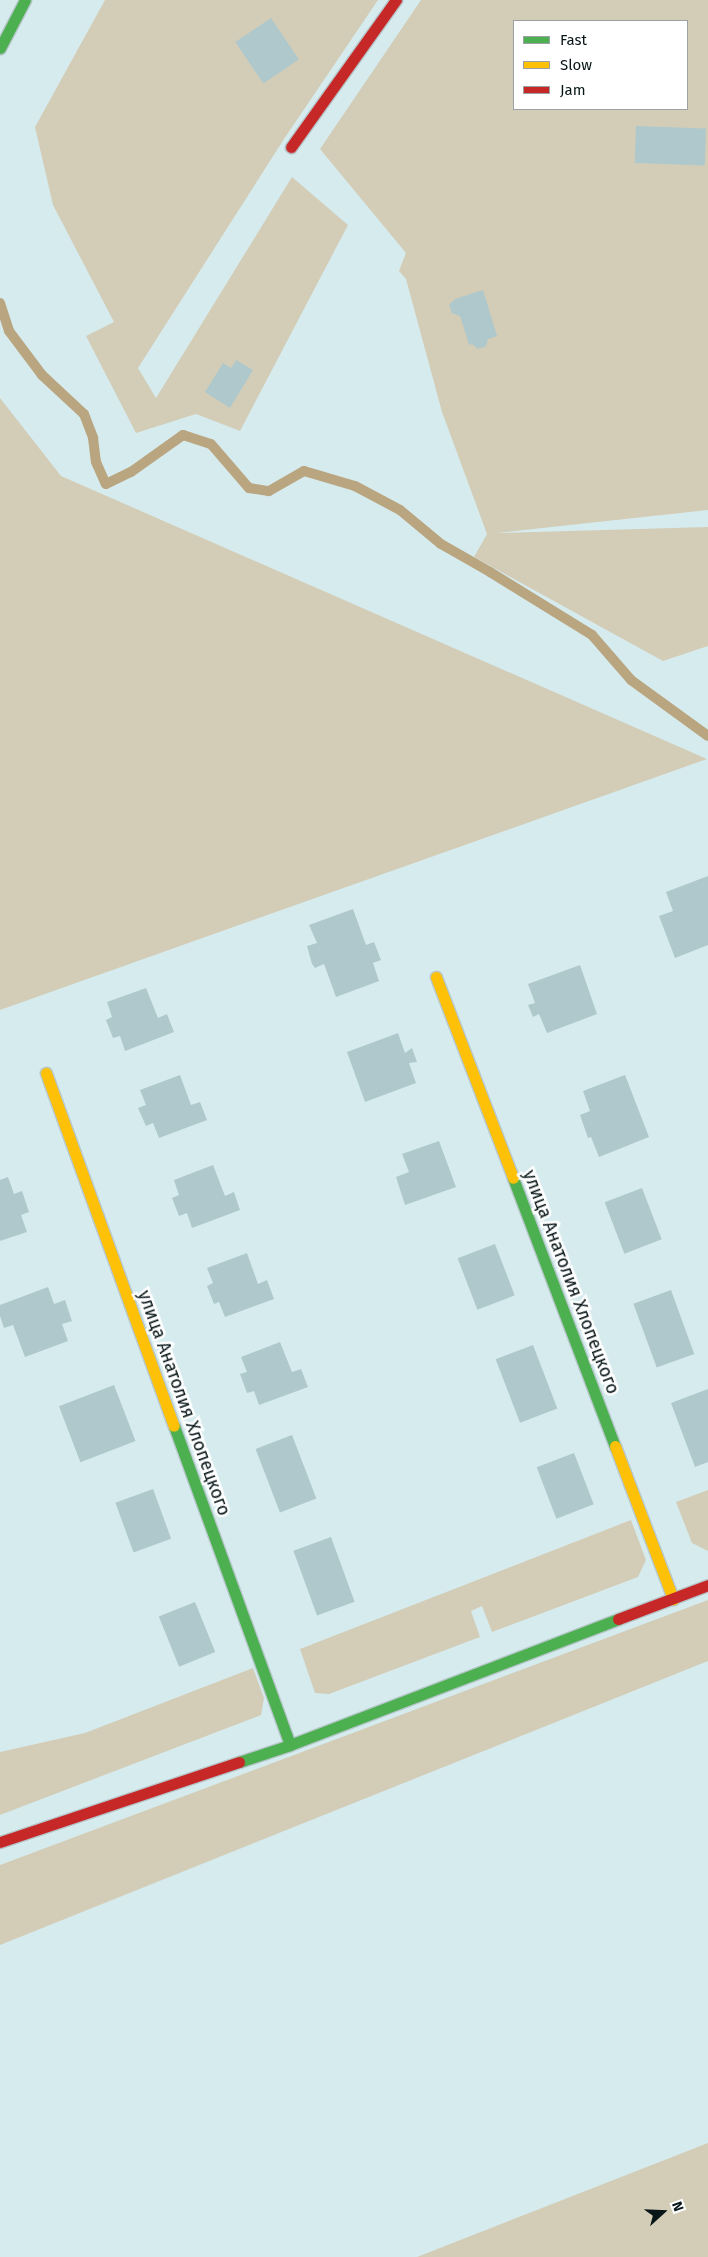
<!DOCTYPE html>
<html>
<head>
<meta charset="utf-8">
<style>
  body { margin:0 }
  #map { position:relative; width:708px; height:2257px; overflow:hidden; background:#d6ebee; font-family:"Fira Sans",sans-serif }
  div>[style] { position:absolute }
  .green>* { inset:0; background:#d3cdb8 }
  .stream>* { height:10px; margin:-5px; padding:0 5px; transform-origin:5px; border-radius:5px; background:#b9a680 }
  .building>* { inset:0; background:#aec8cc; transform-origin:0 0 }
  .roads { filter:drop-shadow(1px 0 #b7c7ca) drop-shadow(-1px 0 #b7c7ca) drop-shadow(0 1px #b7c7ca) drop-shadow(0 -1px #b7c7ca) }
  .fast>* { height:11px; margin:-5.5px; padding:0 5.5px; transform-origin:5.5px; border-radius:5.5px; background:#4caf50 }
  .slow>* { height:11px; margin:-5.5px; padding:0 5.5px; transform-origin:5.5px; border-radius:5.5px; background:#ffc107 }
  .jam>* { height:11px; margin:-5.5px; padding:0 5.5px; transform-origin:5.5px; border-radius:5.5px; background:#c62828 }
  span { translate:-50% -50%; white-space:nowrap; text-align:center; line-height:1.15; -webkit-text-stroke:5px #fff; paint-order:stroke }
  .street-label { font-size:18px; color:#081618 }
  .legend { position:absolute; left:513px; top:20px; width:175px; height:90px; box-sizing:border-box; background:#fff; border:1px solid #9ca2a3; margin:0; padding:6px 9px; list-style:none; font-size:15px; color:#081618 }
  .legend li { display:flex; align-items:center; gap:10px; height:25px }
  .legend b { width:25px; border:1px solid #9ca2a3 }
  .north { position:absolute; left:638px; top:2187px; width:50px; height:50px; -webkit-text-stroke:4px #fff; paint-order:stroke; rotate:70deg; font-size:14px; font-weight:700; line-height:20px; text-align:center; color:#081618 }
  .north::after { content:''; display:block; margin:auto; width:18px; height:22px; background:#081618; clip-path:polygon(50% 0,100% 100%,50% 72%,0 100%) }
</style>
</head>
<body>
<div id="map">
  <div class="green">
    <i style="clip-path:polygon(105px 0,378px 0,284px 139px,138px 368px,156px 398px,292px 177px,348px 225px,240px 431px,196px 414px,136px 433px,86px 336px,114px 322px,53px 205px,35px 127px)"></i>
    <i style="clip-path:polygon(evenodd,421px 0,708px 0,708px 510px,497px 533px,708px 527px,708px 646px,663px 661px,474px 557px,487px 534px,442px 412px,406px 279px,399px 271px,406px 253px,320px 149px,421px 0,514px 21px,687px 21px,687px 109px,514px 109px,514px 21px)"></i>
    <i style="clip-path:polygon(0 398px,61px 476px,707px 759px,0 1010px)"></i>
    <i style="clip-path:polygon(708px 1490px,708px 1551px,692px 1543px,676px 1502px)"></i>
    <i style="clip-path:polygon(631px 1520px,646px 1560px,638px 1577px,492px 1632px,482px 1606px,471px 1611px,480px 1637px,329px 1694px,315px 1693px,300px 1649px)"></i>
    <i style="clip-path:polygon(708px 1600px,708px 1661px,0 1945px,0 1865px)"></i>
    <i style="clip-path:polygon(253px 1668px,264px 1698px,261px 1715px,0 1815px,0 1752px,85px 1733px)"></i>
    <i style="clip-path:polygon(708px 2143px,708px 2257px,417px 2257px)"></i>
  </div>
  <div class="stream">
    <i style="left:0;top:303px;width:29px;rotate:72deg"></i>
    <i style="left:9px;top:331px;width:55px;rotate:53.1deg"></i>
    <i style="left:42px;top:375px;width:57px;rotate:42.9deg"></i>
    <i style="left:84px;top:414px;width:26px;rotate:69deg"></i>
    <i style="left:93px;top:438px;width:24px;rotate:83deg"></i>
    <i style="left:96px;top:462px;width:24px;rotate:66deg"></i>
    <i style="left:106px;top:484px;width:28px;rotate:-26deg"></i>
    <i style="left:131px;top:472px;width:64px;rotate:-35.4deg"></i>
    <i style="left:183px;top:435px;width:29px;rotate:18deg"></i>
    <i style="left:211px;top:444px;width:58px;rotate:49.2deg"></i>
    <i style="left:249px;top:488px;width:20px;rotate:9deg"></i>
    <i style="left:269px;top:491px;width:40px;rotate:-29.7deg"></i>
    <i style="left:304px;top:471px;width:53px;rotate:16.4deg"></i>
    <i style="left:355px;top:486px;width:51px;rotate:28.1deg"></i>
    <i style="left:400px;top:510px;width:53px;rotate:39.7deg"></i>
    <i style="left:441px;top:544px;width:56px;rotate:29.7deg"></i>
    <i style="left:490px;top:572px;width:120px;rotate:31.7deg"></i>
    <i style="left:592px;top:635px;width:60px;rotate:49.1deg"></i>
    <i style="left:631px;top:680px;width:95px;rotate:36deg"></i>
  </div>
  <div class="building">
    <i style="left:271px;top:18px;width:50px;height:43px;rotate:56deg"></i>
    <i style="left:636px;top:126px;width:70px;height:37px;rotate:2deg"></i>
    <i style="clip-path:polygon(483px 290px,497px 336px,488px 339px,486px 346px,478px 349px,472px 344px,469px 345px,460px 316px,452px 313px,449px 305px,455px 299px)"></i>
    <i style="clip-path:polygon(236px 360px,253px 370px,230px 408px,205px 392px,223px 363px,231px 368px)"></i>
    <i style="clip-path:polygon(708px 876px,708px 945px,675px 958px,659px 916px,673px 911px,666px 892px)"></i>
    <i style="clip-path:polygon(353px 909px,366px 945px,374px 942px,381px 960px,373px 963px,379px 981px,336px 997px,324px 964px,315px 968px,312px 964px,307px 946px,317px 943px,309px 925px)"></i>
    <i style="clip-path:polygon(580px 965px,597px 1014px,547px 1033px,539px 1014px,533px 1017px,528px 1005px,535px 1003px,528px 984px)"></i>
    <i style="clip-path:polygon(146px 988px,158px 1018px,167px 1014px,174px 1032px,125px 1051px,120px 1036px,113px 1038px,106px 1020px,112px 1017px,107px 1002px)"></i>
    <i style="clip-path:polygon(398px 1033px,405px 1053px,412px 1048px,417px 1062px,409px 1063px,416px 1083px,365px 1102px,347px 1052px)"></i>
    <i style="clip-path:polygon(180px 1075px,191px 1105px,200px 1102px,207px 1120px,159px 1138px,153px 1123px,146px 1126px,138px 1108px,146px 1105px,140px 1090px)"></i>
    <i style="clip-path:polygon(625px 1075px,649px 1137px,599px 1157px,591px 1137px,588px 1138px,580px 1115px,590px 1111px,583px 1091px)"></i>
    <i style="clip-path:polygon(439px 1141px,456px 1187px,405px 1205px,396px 1177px,409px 1172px,402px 1154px)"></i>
    <i style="clip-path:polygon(213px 1165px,225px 1196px,234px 1192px,240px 1210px,192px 1228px,187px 1213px,179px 1216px,172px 1198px,179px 1195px,174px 1180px)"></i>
    <i style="clip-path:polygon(8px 1177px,14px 1194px,22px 1191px,29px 1212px,21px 1215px,27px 1232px,0 1241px,0 1180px)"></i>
    <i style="left:642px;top:1188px;width:55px;height:40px;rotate:69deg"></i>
    <i style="left:495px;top:1244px;width:55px;height:40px;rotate:69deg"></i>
    <i style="clip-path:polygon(247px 1253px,258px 1284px,267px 1280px,274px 1299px,225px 1317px,219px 1302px,214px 1304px,207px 1286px,213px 1283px,207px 1268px)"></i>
    <i style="clip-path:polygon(48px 1287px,54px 1304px,65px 1300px,72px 1321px,62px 1324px,68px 1341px,25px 1357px,13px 1325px,4px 1328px,0 1316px,0 1305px)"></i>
    <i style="left:671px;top:1290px;width:68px;height:40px;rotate:70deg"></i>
    <i style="clip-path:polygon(280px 1342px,292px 1372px,301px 1369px,308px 1387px,259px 1405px,254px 1391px,247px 1393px,240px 1374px,247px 1372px,241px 1357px)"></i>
    <i style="left:533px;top:1345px;width:68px;height:40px;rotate:69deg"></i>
    <i style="left:114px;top:1385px;width:60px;height:59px;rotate:69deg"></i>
    <i style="clip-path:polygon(708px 1389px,708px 1462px,695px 1467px,671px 1403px)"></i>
    <i style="left:292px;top:1435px;width:68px;height:39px;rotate:69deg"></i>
    <i style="left:574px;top:1453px;width:55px;height:40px;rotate:69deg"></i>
    <i style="left:153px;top:1489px;width:53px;height:40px;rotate:70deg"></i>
    <i style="left:331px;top:1537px;width:69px;height:40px;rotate:70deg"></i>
    <i style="left:195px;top:1602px;width:54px;height:39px;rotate:68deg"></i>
  </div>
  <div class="roads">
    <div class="fast">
      <i style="left:0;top:48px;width:54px;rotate:-62.5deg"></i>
      <i style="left:513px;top:1178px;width:287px;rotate:69.2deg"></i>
      <i style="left:174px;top:1426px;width:339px;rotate:70deg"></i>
      <i style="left:239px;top:1762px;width:54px;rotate:-18.4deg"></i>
      <i style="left:290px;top:1745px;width:351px;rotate:-21deg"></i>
    </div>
    <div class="slow">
      <i style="left:436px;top:977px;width:215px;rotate:69deg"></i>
      <i style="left:46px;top:1073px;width:375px;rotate:70.1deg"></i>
      <i style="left:615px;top:1446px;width:164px;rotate:69.2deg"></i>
    </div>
    <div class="jam">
      <i style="left:291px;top:147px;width:181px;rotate:-54.5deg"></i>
      <i style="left:618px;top:1619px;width:96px;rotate:-20.7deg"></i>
      <i style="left:0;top:1842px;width:252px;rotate:-18.5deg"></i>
    </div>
  </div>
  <div class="street-label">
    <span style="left:571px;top:1282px;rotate:69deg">улица Анатолия Хлопецкого</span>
    <span style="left:184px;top:1403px;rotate:70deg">улица Анатолия Хлопецкого</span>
  </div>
  <ul class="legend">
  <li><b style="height:6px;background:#4caf50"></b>Fast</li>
  <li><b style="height:6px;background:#ffc107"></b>Slow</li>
  <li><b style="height:6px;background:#c62828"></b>Jam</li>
  </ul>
  <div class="north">N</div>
</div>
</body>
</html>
